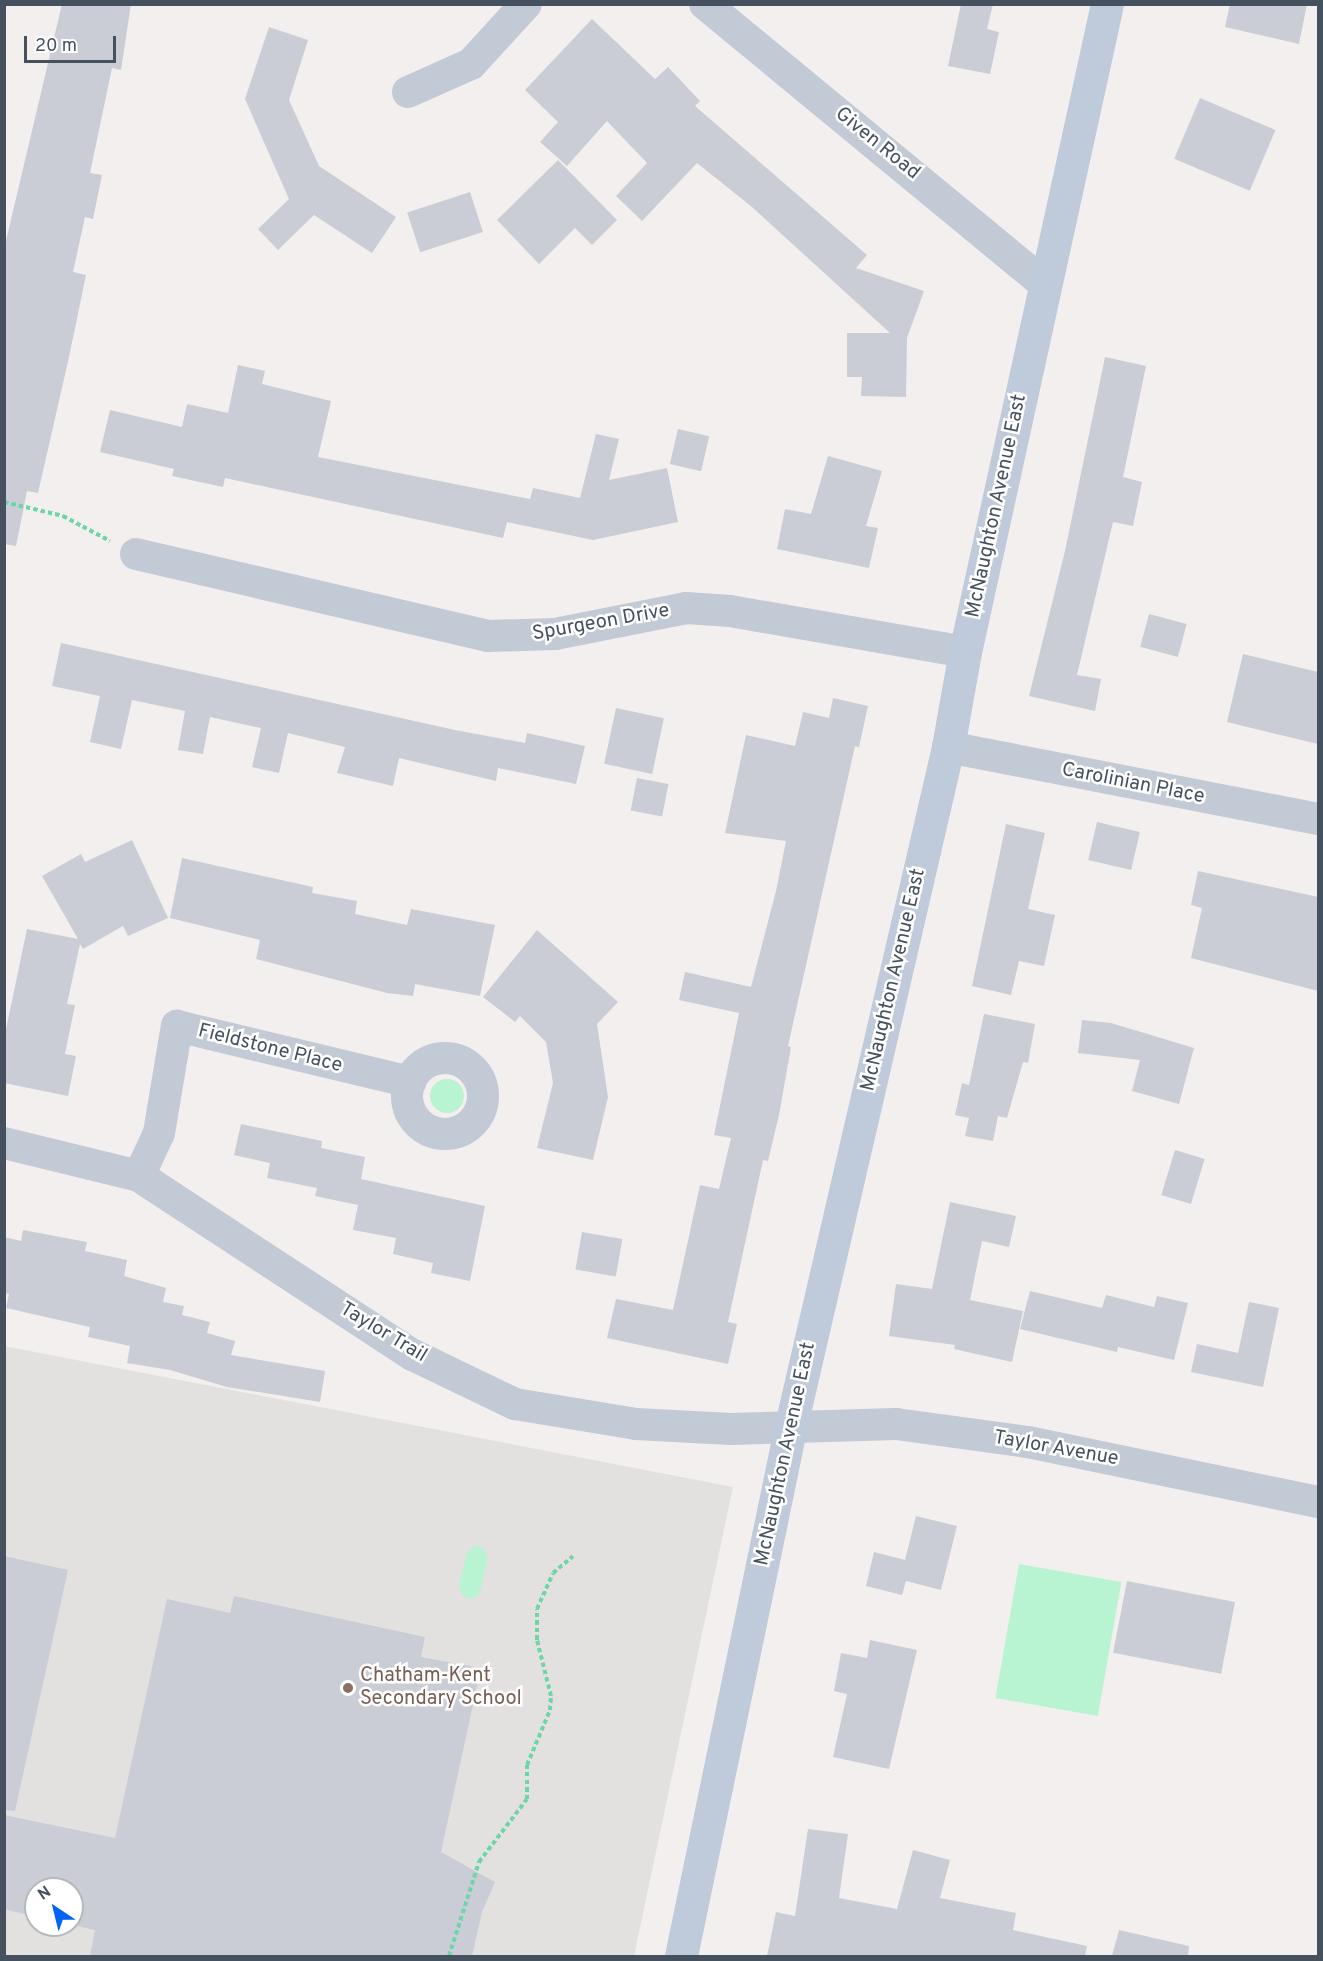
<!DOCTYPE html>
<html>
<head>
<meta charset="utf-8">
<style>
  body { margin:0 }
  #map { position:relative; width:1323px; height:1961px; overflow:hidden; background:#f2efee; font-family:Overpass,sans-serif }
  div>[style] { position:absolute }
  .education>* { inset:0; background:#e3e0e0 }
  .green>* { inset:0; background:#b8f4d2; transform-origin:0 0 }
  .round { border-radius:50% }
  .building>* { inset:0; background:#cacdd5; transform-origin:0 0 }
  .path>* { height:4px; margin-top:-2px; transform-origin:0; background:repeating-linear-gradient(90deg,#6cd6a7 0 4.5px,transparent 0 7.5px) }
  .minor>* { height:32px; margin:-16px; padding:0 16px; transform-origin:16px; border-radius:16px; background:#c1cad5 }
  .minor>.ring { margin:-16px; padding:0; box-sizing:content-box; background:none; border:32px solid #c1cad5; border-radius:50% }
  .secondary>* { height:33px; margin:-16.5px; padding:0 16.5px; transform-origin:16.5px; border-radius:16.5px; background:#bfcbda }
  .dots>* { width:16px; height:16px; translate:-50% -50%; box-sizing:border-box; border:3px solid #fff; border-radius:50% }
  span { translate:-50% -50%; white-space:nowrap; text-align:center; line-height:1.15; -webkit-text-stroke:5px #fff; paint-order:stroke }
  .street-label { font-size:20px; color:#45515e }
  .education-label { font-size:20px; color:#785e54 }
  .left { translate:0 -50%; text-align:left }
  .frame { position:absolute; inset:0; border:6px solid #45515e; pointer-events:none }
  .north { position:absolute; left:24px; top:1877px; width:60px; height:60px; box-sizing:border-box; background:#fff; border:2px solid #b5b9bf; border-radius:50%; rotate:325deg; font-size:16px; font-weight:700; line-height:24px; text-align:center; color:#45515e }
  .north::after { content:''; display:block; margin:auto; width:21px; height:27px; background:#0563f5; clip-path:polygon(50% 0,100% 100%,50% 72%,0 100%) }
  .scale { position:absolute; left:24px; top:36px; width:92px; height:27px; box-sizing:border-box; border:3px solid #45515e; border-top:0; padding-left:8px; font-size:18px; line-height:21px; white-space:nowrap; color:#45515e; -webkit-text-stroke:4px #fff; paint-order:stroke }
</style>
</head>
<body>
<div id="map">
  <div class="education">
    <i style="clip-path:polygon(evenodd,4px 1346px,733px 1487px,634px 1956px,5px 1956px,4px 1346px,36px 1889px,72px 1889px,72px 1925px,36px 1925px,36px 1889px)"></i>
  </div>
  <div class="green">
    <i class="round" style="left:430px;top:1079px;width:34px;height:34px"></i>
    <i style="clip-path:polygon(476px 1545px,482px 1547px,488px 1557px,480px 1592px,472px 1599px,462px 1596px,459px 1585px,467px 1552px)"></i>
    <i style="left:1019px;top:1564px;width:104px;height:136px;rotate:10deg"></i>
  </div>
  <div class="building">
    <i style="clip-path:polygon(62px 4px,131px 4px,121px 70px,112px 68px,90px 173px,102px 175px,93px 219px,85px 217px,73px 272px,86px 275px,69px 357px,38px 493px,27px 491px,16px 546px,4px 544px,4px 249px)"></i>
    <i style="clip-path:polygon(961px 4px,993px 4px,987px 29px,999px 32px,990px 74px,948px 66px)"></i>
    <i style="clip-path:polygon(1230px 4px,1307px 4px,1299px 44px,1225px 27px)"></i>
    <i style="clip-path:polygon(592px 19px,655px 79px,668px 67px,700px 101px,695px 106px,867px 255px,856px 268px,924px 291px,907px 338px,906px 397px,861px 396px,862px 377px,847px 377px,847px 333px,890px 333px,752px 207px,697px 163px,642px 221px,616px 196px,647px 163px,607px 121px,567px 166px,540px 142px,558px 122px,525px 90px)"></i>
    <i style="clip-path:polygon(269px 27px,308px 40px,289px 100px,319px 166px,396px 217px,372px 253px,314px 215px,278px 250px,258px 229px,289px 199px,245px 99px)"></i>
    <i style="left:1200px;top:98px;width:82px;height:66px;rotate:23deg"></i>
    <i style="clip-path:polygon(558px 160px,617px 220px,592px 245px,575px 228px,539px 264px,497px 220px)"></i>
    <i style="left:470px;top:192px;width:42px;height:66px;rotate:72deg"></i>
    <i style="clip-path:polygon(1105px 357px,1146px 366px,1123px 477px,1142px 482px,1133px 526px,1113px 522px,1077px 675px,1101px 679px,1095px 711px,1029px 696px,1065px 551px)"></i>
    <i style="clip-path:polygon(238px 365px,265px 371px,262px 384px,331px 401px,318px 457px,530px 499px,533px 488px,580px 498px,596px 434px,619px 439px,609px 480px,667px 468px,678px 522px,593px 540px,507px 522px,503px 538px,225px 478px,223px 487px,172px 476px,174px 469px,100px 452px,110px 410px,182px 427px,187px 404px,228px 413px)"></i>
    <i style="left:678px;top:429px;width:32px;height:36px;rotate:13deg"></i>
    <i style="clip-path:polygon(828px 456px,882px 471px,866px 526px,878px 528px,869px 568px,777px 549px,785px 509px,811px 514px)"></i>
    <i style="left:1149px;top:614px;width:39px;height:34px;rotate:15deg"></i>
    <i style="clip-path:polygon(61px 643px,455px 730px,525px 743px,527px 733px,585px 746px,576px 784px,498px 768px,496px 781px,399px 758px,393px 786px,337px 773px,345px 747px,288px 733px,279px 773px,252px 767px,261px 728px,210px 717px,203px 754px,178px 750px,185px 711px,132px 700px,121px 749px,90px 742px,100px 696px,52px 686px)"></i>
    <i style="clip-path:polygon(1243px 654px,1318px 672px,1318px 744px,1227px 722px)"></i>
    <i style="clip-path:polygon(833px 698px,868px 706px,859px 747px,855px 746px,788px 1046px,791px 1047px,779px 1115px,768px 1161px,763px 1160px,728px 1322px,737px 1324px,728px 1364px,607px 1338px,616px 1299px,673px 1310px,700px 1185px,719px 1189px,731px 1138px,714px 1135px,739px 1013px,679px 1000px,685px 972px,751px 987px,776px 891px,786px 841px,725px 833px,746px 735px,795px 746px,803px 712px,829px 718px)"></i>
    <i style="left:616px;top:708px;width:49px;height:57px;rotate:12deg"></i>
    <i style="left:637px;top:778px;width:32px;height:33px;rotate:11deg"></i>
    <i style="left:1097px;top:822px;width:44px;height:39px;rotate:13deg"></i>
    <i style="clip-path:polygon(1006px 824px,1045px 833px,1028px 909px,1055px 915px,1044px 966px,1019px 961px,1011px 995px,972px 986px)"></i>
    <i style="clip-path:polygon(132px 840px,168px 918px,128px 936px,123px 926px,83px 949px,80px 944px,67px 1004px,75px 1005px,65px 1054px,76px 1056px,68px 1096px,4px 1083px,4px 1039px,27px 929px,78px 939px,42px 876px,81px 854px,85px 862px)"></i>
    <i style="clip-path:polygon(182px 858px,313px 887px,312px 893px,357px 901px,355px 914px,407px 925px,411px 909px,495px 925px,480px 996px,415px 984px,413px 996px,387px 993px,256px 959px,260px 940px,170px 918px)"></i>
    <i style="clip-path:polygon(1198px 871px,1318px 897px,1318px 991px,1191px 958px,1202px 908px,1191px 905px)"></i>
    <i style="clip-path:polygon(537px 930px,618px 1002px,597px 1024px,608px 1097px,593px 1160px,537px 1148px,553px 1083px,546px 1042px,520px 1016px,515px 1022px,483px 997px)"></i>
    <i style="clip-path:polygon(984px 1014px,1035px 1024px,1028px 1063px,1023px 1062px,1007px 1118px,998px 1116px,993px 1141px,965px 1136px,969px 1118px,955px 1115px,962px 1083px,969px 1085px)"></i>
    <i style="clip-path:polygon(1082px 1020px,1111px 1023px,1194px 1048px,1179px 1104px,1132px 1091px,1140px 1060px,1078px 1053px)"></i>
    <i style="clip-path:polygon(241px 1124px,322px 1141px,321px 1148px,365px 1157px,361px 1179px,485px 1206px,470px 1281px,431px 1273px,433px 1263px,393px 1254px,396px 1238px,353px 1230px,358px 1205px,315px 1196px,317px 1188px,267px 1178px,270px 1163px,234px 1155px)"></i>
    <i style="left:1175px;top:1150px;width:31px;height:47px;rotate:17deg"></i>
    <i style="clip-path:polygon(950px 1202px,1016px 1216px,1009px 1247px,982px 1241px,970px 1300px,1023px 1311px,1012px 1362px,954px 1349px,955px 1345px,889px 1336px,896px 1284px,932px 1289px)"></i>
    <i style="clip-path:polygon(23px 1230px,87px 1242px,85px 1251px,127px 1260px,124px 1276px,166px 1288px,163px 1302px,184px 1306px,182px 1315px,210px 1322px,207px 1333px,235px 1341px,231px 1355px,325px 1371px,320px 1402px,227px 1387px,170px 1370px,127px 1363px,130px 1346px,88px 1337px,90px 1327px,6px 1308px,9px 1294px,4px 1293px,4px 1237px,21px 1241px)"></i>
    <i style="left:582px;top:1232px;width:41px;height:38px;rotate:10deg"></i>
    <i style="clip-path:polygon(1030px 1291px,1102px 1308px,1106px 1295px,1154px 1307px,1157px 1296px,1188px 1303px,1174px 1360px,1118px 1347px,1117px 1352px,1020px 1329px)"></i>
    <i style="clip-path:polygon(1249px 1302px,1279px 1308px,1263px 1387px,1191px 1372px,1197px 1344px,1238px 1353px)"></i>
    <i style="clip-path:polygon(916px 1516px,957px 1526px,941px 1590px,906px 1581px,902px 1595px,866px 1586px,874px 1552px,905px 1560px)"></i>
    <i style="clip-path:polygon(4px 1556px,68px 1570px,15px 1811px,4px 1810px)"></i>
    <i style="left:1127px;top:1581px;width:110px;height:73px;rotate:11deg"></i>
    <i style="clip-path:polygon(234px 1596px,425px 1637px,421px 1657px,481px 1668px,441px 1852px,495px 1882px,482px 1912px,472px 1956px,90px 1956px,95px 1930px,72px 1925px,72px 1889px,36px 1889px,36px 1917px,4px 1909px,4px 1815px,115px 1838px,167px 1599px,230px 1613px)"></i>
    <i style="clip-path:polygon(870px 1640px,917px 1650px,889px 1769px,833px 1757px,847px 1694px,834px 1691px,841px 1653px,867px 1658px)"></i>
    <i style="clip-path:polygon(808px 1829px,848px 1834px,839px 1898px,897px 1909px,913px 1850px,950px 1860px,940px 1898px,1016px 1913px,1013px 1930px,1087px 1946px,1085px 1956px,767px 1956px,776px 1912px,795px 1916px)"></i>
    <i style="clip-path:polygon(1119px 1930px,1189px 1946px,1188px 1956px,1112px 1956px)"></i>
  </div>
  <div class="path">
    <i style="left:4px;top:502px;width:61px;rotate:13.3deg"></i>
    <i style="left:63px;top:516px;width:53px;rotate:28deg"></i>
    <i style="left:449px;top:1956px;width:99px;rotate:-72.3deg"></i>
    <i style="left:479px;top:1862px;width:79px;rotate:-52.7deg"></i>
    <i style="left:527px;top:1799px;width:34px;rotate:-90deg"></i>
    <i style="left:527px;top:1765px;width:60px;rotate:-67.3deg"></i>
    <i style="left:550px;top:1710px;width:14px;rotate:-86deg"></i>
    <i style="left:551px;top:1696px;width:58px;rotate:-104deg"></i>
    <i style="left:537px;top:1640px;width:31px;rotate:-90deg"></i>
    <i style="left:537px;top:1609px;width:39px;rotate:-66deg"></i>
    <i style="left:553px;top:1573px;width:26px;rotate:-40deg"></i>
  </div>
  <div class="minor">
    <i style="left:705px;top:4px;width:442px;rotate:39.5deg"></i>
    <i style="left:408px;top:92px;width:69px;rotate:-24deg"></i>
    <i style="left:471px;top:64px;width:81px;rotate:-47.5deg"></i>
    <i style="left:136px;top:554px;width:361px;rotate:13.1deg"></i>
    <i style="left:488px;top:636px;width:67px;rotate:-1.7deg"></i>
    <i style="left:555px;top:634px;width:134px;rotate:-11.2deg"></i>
    <i style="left:686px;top:608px;width:44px;rotate:3.9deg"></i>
    <i style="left:730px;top:611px;width:239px;rotate:9.9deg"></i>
    <i style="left:948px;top:747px;width:377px;rotate:11deg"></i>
    <i class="ring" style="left:407px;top:1058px;width:44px;height:44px"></i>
    <i style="left:4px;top:1143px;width:139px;rotate:13.7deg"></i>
    <i style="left:139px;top:1176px;width:327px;rotate:33.2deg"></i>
    <i style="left:413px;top:1355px;width:113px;rotate:25.7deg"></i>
    <i style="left:515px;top:1404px;width:123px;rotate:9.4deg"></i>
    <i style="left:636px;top:1424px;width:95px;rotate:3deg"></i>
    <i style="left:731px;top:1429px;width:165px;rotate:-1.7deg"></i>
    <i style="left:896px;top:1424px;width:133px;rotate:7.8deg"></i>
    <i style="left:1028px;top:1442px;width:296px;rotate:11.7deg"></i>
    <i style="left:139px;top:1176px;width:47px;rotate:-65.1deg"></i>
    <i style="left:159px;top:1133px;width:109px;rotate:-80.5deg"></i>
    <i style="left:177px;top:1026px;width:240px;rotate:13.5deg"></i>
  </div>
  <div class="secondary">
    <i style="left:681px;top:1956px;width:542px;rotate:-78.3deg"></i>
    <i style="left:791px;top:1425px;width:696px;rotate:-76.96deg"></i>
    <i style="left:948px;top:747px;width:97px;rotate:-79.9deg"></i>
    <i style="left:965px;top:652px;width:663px;rotate:-77.64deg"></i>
  </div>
  <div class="dots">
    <i style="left:348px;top:1688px;background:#8d6e63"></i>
  </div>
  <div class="street-label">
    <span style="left:877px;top:144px;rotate:39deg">Given Road</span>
    <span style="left:997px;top:506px;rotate:-78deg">McNaughton Avenue East</span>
    <span style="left:601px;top:623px;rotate:-10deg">Spurgeon Drive</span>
    <span style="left:1133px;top:784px;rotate:11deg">Carolinian Place</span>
    <span style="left:894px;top:980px;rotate:-77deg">McNaughton Avenue East</span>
    <span style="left:270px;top:1049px;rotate:14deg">Fieldstone Place</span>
    <span style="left:383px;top:1333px;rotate:31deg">Taylor Trail</span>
    <span style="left:1056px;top:1449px;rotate:10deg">Taylor Avenue</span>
    <span style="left:786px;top:1454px;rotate:-78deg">McNaughton Avenue East</span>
  </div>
  <div class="education-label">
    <span class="left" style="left:360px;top:1688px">Chatham-Kent<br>Secondary School</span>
  </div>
  <div class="frame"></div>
  <div class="north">N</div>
  <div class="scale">20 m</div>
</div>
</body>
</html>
